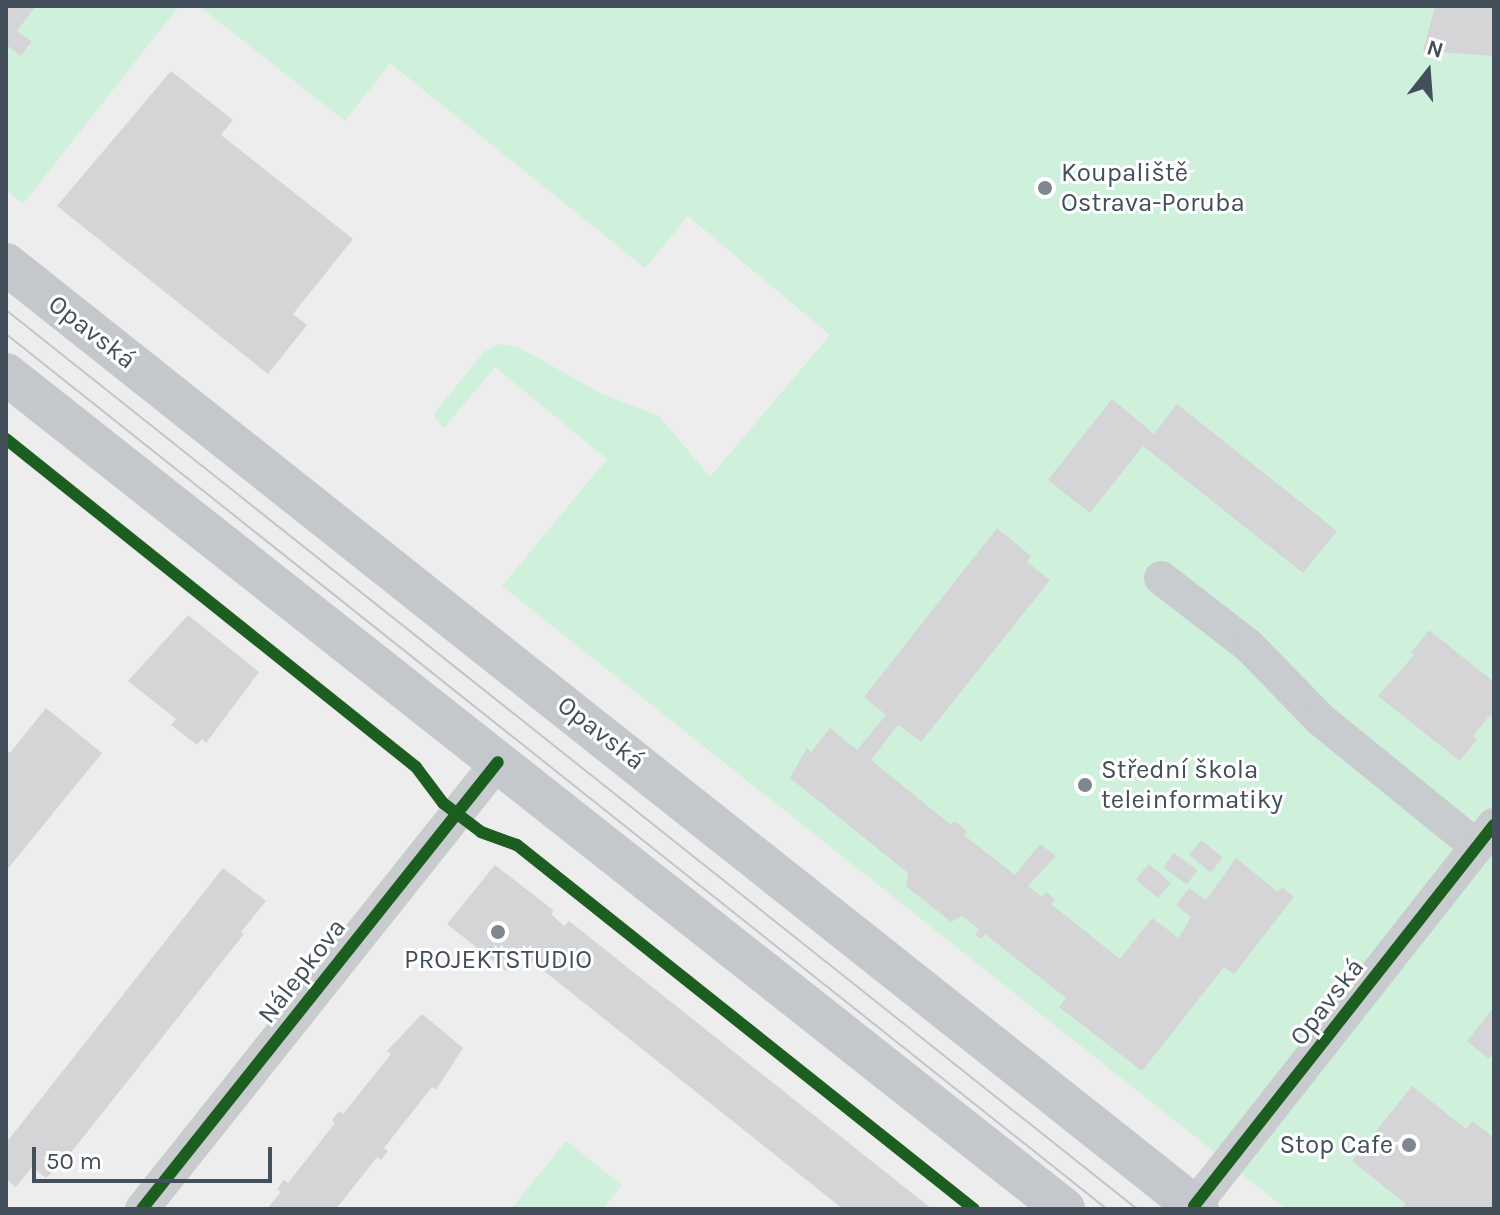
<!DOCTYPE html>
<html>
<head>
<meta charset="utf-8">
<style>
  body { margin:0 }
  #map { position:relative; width:1500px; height:1215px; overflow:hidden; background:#eeeded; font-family:Karla,sans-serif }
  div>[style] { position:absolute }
  .green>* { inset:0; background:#cff0db }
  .building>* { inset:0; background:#d5d5d7; transform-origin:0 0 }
  .minor>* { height:34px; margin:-17px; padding:0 17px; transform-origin:17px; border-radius:17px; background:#c9ccce }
  .major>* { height:42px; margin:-21px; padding:0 21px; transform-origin:21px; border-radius:21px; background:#c4c8cc }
  .tram>* { height:2px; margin:-1px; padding:0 1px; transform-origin:1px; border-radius:1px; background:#c3c5c8 }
  .cycleway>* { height:12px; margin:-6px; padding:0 6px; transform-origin:6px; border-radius:6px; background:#1b5e20 }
  .dots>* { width:22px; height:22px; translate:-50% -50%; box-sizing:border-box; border:4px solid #fff; border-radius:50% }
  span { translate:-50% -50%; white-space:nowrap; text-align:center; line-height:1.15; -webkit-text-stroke:6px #fff; paint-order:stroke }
  .poi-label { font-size:26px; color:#434f5b }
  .left { translate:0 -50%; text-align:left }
  .right { translate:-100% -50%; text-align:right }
  .street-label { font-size:26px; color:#434f5b }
  .frame { position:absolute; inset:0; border:8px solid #434f5b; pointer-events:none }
  .north { position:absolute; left:1388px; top:32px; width:80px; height:80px; -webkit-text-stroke:6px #fff; paint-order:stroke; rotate:17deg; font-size:22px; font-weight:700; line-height:32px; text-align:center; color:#434f5b }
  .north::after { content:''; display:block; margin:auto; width:28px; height:36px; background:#434f5b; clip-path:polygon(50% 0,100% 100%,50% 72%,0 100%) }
  .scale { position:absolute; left:32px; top:1147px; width:240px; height:36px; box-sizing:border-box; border:4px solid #434f5b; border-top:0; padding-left:10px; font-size:24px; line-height:28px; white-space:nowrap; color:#434f5b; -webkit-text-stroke:6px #fff; paint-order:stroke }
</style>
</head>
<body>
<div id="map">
  <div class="green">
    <i style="clip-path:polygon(36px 6px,179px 6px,23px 204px,6px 190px,6px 45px,21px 56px,32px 43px,17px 31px)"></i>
    <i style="clip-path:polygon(199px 6px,1435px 6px,1424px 51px,1494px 56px,1494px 1209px,1286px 1209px,502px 586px,607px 459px,495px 367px,444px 428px,435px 419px,436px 411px,484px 352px,500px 344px,518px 347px,602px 394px,659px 416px,710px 477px,830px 335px,688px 216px,645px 268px,390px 63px,345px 121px)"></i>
    <i style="clip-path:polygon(566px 1141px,622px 1185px,603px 1209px,511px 1209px)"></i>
  </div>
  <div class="building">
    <i style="clip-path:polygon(6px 6px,36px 6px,17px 31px,32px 42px,21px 56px,6px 45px)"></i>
    <i style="clip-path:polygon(1435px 6px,1494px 6px,1494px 56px,1423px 51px)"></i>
    <i style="clip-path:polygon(171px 71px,233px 120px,221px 135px,353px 239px,293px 314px,307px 325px,268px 374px,57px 206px)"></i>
    <i style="clip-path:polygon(1112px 399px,1154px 434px,1177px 404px,1337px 531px,1303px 573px,1143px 446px,1090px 513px,1048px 480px)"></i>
    <i style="clip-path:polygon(997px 528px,1031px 556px,1027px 562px,1050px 580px,921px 742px,898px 725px,871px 760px,951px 825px,954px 821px,967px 831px,964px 835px,1015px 875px,1040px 844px,1056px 856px,1028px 886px,1042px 897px,1046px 892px,1055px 899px,1051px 904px,1120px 959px,1152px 918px,1179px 938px,1191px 917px,1176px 905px,1189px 888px,1206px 900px,1236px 858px,1278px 892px,1282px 887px,1294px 897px,1234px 974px,1224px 967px,1142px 1071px,1059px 1007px,1066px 998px,985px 934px,981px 939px,975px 934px,979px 929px,962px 916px,951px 922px,906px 886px,908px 873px,790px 778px,807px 748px,811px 752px,830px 728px,857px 750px,886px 715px,864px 697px)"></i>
    <i style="clip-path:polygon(188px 615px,259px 672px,206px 743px,202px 739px,197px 745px,171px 725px,176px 719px,128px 681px)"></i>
    <i style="clip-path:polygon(1429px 630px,1494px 682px,1494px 718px,1490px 715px,1473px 736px,1477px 739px,1460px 761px,1378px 696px,1414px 655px,1411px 653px)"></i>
    <i style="clip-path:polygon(46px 708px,102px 753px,6px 871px,6px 750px,10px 753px)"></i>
    <i style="left:1201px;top:840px;width:28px;height:19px;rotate:39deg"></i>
    <i style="left:1174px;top:853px;width:29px;height:18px;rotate:36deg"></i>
    <i style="left:1149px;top:864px;width:29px;height:20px;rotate:41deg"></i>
    <i style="clip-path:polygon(495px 865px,553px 910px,552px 915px,564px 926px,569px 921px,932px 1209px,843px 1209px,534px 963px,520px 953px,506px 971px,447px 924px)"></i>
    <i style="clip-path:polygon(223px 868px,266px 901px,241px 932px,244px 934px,73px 1150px,46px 1178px,32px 1167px,16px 1187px,6px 1179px,6px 1143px)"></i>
    <i style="clip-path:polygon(1494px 1007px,1494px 1052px,1489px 1059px,1467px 1041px)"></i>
    <i style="clip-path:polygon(422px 1014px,463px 1048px,436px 1090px,432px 1087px,384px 1148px,388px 1151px,381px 1160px,377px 1157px,336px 1209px,267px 1209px,281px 1192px,277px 1189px,284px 1180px,288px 1183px,335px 1123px,332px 1120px,339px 1111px,343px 1114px,391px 1054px,387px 1051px)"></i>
    <i style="clip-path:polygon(1412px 1086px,1466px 1129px,1473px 1121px,1494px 1138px,1494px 1209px,1401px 1209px,1406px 1204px,1352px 1161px)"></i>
  </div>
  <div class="minor">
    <i style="left:1161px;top:578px;width:111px;rotate:37.7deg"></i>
    <i style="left:1249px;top:646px;width:103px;rotate:45.8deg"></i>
    <i style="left:1321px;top:720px;width:201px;rotate:39.1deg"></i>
    <i style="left:1194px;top:1206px;width:485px;rotate:-51.8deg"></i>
    <i style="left:142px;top:1209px;width:571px;rotate:-51.47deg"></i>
  </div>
  <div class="major">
    <i style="left:6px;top:264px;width:1521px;rotate:38.41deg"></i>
    <i style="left:6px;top:374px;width:1348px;rotate:38.28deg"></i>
  </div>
  <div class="tram">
    <i style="left:6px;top:310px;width:1445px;rotate:38.48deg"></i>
    <i style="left:6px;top:334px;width:1406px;rotate:38.48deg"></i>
  </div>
  <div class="cycleway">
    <i style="left:6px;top:439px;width:525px;rotate:38.66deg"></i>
    <i style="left:416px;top:767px;width:45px;rotate:53.1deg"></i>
    <i style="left:443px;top:803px;width:48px;rotate:37.3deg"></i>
    <i style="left:481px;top:832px;width:38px;rotate:20deg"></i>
    <i style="left:517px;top:845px;width:584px;rotate:38.54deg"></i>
    <i style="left:1194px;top:1206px;width:485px;rotate:-51.8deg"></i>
    <i style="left:142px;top:1209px;width:571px;rotate:-51.47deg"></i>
  </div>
  <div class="dots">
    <i style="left:1045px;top:188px;background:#7f868e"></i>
    <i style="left:1085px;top:785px;background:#7f868e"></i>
    <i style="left:498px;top:932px;background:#7f868e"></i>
    <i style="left:1409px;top:1145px;background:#7f868e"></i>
  </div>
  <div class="poi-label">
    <span class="left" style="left:1061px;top:188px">Koupaliště<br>Ostrava-Poruba</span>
    <span class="left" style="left:1101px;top:785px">Střední škola<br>teleinformatiky</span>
    <span style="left:498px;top:960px">PROJEKTSTUDIO</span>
    <span class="right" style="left:1393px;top:1145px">Stop Cafe</span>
  </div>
  <div class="street-label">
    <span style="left:92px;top:332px;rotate:38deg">Opavská</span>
    <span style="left:601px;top:733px;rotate:38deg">Opavská</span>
    <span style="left:302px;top:971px;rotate:-52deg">Nálepkova</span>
    <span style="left:1327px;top:1002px;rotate:-52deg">Opavská</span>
  </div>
  <div class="frame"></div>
  <div class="north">N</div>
  <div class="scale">50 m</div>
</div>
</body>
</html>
